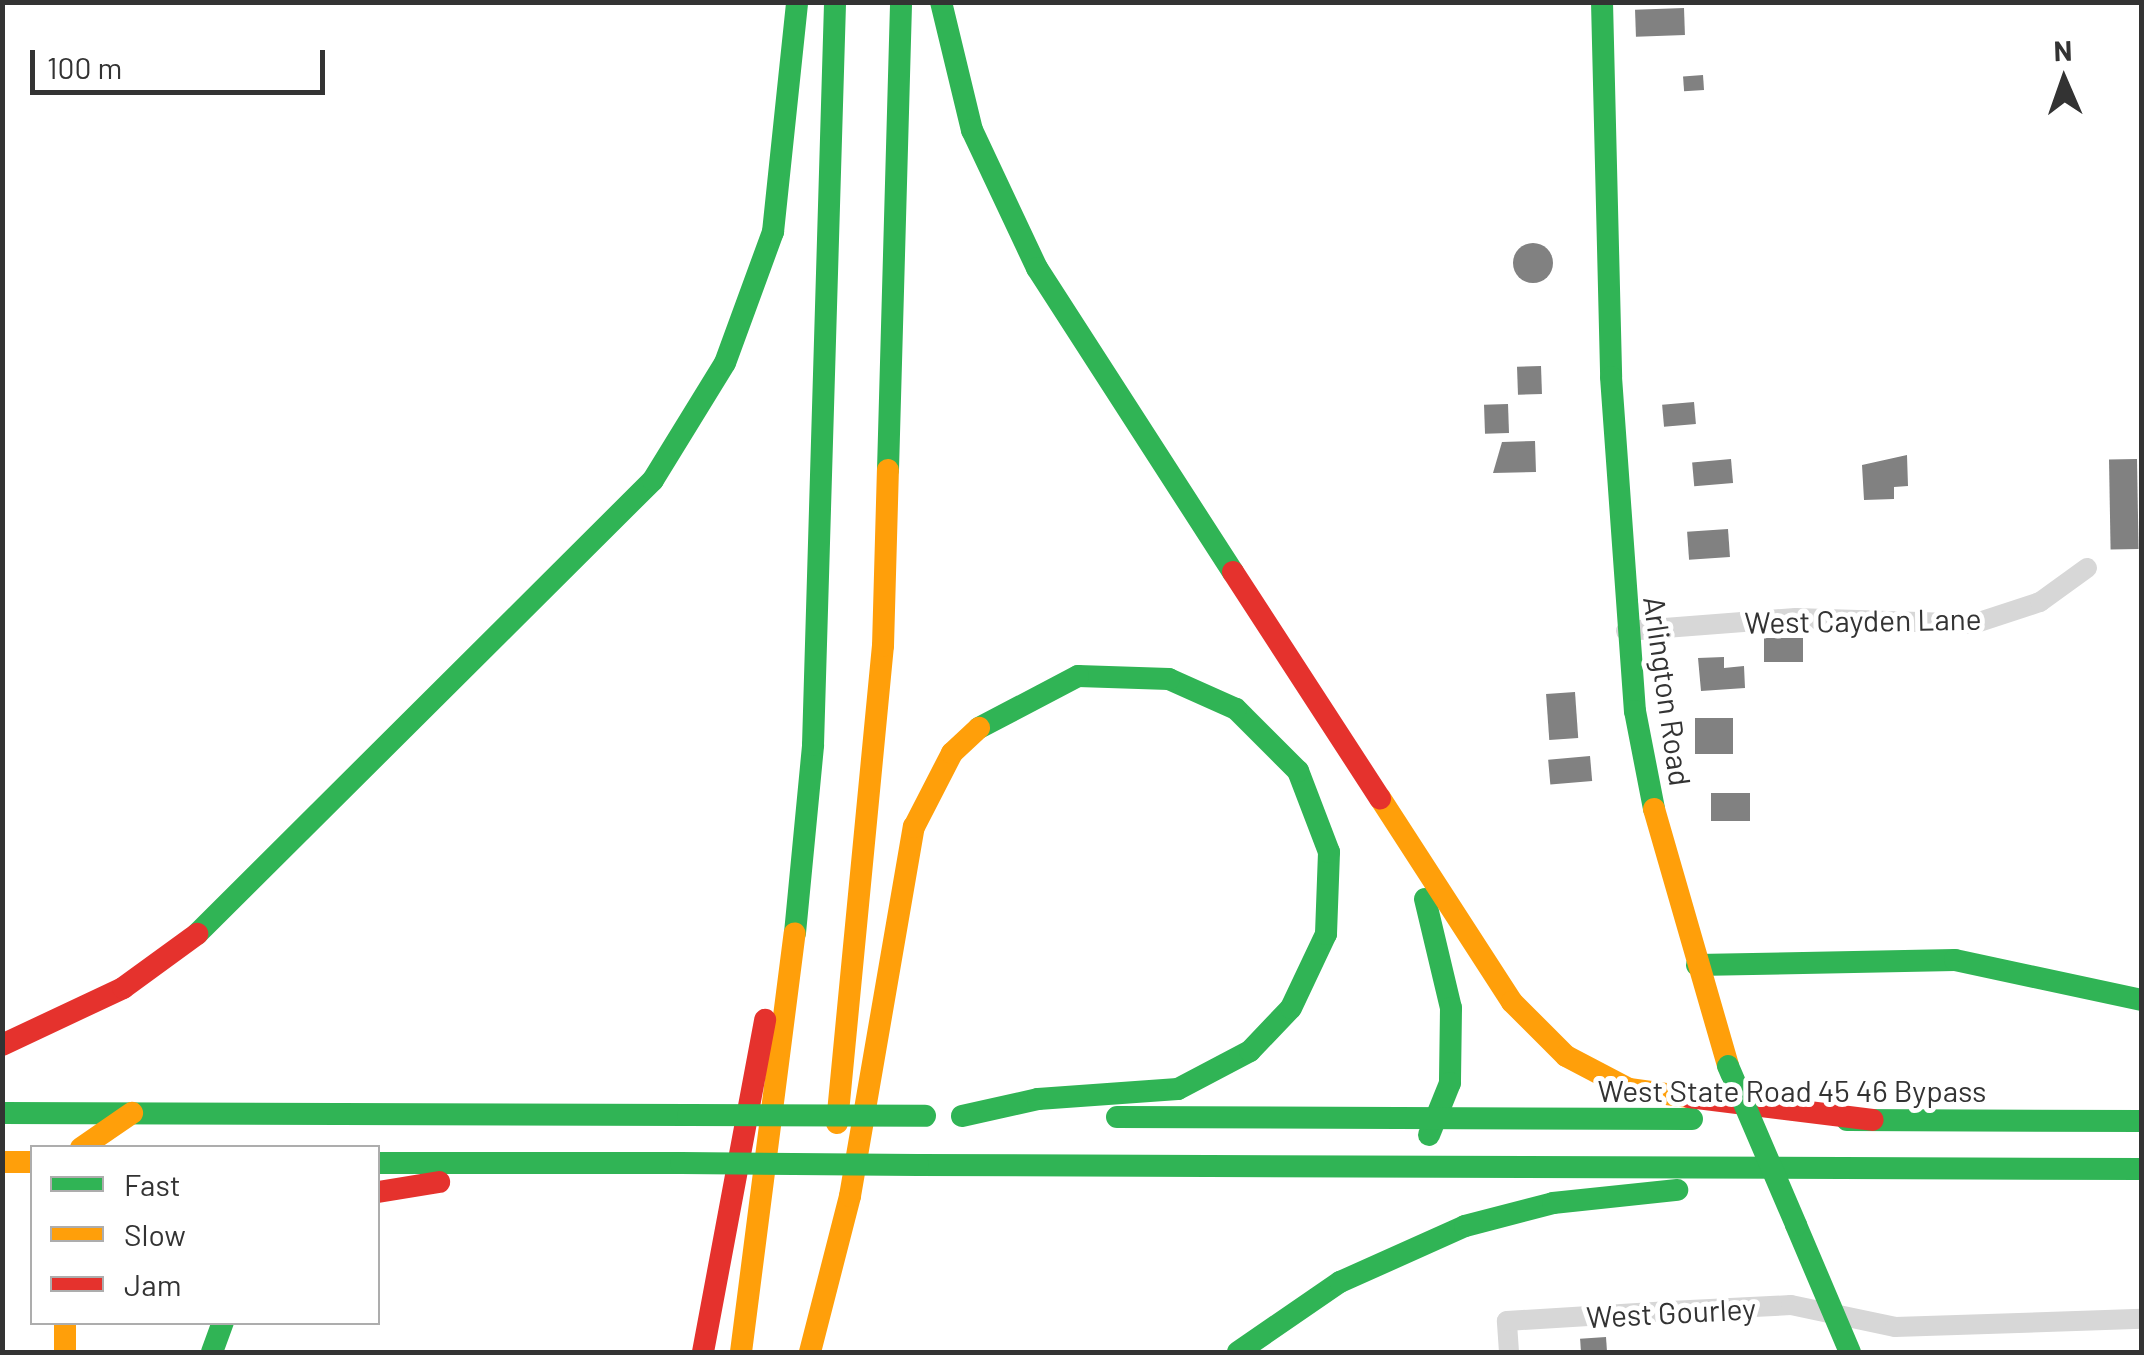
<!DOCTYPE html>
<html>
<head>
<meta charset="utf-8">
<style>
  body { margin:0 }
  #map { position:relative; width:2144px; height:1355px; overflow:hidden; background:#fff; font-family:Barlow,sans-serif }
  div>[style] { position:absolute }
  .building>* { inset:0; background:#818181; transform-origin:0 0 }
  .round { border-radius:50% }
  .street>* { height:20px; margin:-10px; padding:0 10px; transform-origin:10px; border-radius:10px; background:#d7d7d7 }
  .fast>* { height:22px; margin:-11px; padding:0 11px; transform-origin:11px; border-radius:11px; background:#30b455 }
  .slow>* { height:22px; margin:-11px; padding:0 11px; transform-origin:11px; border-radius:11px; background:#ff9f0a }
  .jam>* { height:22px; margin:-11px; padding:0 11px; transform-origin:11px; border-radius:11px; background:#e5322d }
  .fast-bridge>* { height:22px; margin:-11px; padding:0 11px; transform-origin:11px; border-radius:11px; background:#30b455 }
  span { translate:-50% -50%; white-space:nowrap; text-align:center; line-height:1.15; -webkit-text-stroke:10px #fff; paint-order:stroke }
  .street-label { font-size:30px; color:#333 }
  .frame { position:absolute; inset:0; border:5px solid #333; pointer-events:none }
  .legend { position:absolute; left:30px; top:1145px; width:350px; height:180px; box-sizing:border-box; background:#fff; border:2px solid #adadad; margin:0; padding:12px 18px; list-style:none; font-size:30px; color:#333 }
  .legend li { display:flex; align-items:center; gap:20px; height:50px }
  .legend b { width:50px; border:2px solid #adadad }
  .north { position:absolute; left:2014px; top:30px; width:100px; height:100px; -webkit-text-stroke:8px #fff; paint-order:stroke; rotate:358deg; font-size:28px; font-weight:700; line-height:40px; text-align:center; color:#333 }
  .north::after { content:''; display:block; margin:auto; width:35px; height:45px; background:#333; clip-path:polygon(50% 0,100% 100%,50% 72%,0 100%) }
  .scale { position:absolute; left:30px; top:50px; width:295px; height:45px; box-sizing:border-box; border:5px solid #333; border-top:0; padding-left:12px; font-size:30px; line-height:35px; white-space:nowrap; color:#333; -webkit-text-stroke:8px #fff; paint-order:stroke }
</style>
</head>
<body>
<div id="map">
  <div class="building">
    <i style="left:1684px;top:8px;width:27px;height:49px;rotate:88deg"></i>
    <i style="left:1703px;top:75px;width:15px;height:20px;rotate:86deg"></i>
    <i class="round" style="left:1513px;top:243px;width:40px;height:40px"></i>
    <i style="left:1541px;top:366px;width:28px;height:24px;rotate:88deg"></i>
    <i style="left:1694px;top:402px;width:22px;height:32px;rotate:85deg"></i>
    <i style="left:1508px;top:404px;width:29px;height:24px;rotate:88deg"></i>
    <i style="clip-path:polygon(1535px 441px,1536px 472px,1493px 473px,1502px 442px)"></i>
    <i style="clip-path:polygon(1907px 455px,1908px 486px,1894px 487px,1894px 499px,1864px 500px,1862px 465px)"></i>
    <i style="left:1731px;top:459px;width:24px;height:39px;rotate:85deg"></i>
    <i style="left:2137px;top:459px;width:90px;height:28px;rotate:89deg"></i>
    <i style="left:1728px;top:529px;width:28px;height:41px;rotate:86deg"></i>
    <i style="left:1803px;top:638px;width:24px;height:39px;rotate:90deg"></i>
    <i style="clip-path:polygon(1724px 657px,1724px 668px,1744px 666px,1745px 688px,1701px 691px,1698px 658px)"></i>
    <i style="left:1575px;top:692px;width:46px;height:29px;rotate:86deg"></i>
    <i style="left:1695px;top:718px;width:38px;height:36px"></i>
    <i style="left:1590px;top:756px;width:25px;height:42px;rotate:85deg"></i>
    <i style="left:1711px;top:793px;width:39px;height:28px"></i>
    <i style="left:1606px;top:1337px;width:15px;height:26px;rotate:86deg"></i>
  </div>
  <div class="street">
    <i style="left:1626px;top:631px;width:170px;rotate:-4.4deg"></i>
    <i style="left:1796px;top:618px;width:177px;rotate:1.9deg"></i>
    <i style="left:1973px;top:624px;width:71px;rotate:-18.2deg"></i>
    <i style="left:2040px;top:602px;width:58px;rotate:-35.9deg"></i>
    <i style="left:1509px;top:1352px;width:31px;rotate:-94deg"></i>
    <i style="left:1507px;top:1321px;width:163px;rotate:-3.5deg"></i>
    <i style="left:1670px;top:1311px;width:121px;rotate:-2.8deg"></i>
    <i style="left:1791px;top:1305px;width:106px;rotate:11.9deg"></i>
    <i style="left:1895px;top:1327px;width:247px;rotate:-1.9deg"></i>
  </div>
  <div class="fast">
    <i style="left:941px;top:2px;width:132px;rotate:76.4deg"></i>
    <i style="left:972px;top:130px;width:153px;rotate:64.8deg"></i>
    <i style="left:1037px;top:268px;width:362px;rotate:57.2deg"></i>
    <i style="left:1602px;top:2px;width:375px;rotate:88.6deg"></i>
    <i style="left:1611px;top:377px;width:335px;rotate:85.9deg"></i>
    <i style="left:1635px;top:711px;width:100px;rotate:79deg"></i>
    <i style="left:888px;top:470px;width:468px;rotate:-88.4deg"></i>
    <i style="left:1425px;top:899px;width:112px;rotate:76.6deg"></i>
    <i style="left:1451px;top:1008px;width:75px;rotate:90.8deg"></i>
    <i style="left:1450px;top:1083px;width:56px;rotate:112deg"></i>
    <i style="left:795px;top:933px;width:189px;rotate:-84.5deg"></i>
    <i style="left:813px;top:745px;width:743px;rotate:-88.3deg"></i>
    <i style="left:197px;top:934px;width:643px;rotate:-44.87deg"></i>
    <i style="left:653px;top:480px;width:137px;rotate:-58.4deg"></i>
    <i style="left:725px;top:363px;width:140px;rotate:-69.9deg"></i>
    <i style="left:773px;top:232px;width:231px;rotate:-84deg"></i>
    <i style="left:1697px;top:965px;width:258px;rotate:-1.1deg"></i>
    <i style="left:1955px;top:960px;width:191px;rotate:12.1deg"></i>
    <i style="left:2px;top:1113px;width:686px;rotate:0.17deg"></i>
    <i style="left:962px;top:1116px;width:78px;rotate:-12.6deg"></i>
    <i style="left:1038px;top:1099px;width:140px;rotate:-4.1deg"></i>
    <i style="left:1178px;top:1089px;width:81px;rotate:-27.8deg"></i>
    <i style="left:1250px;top:1051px;width:59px;rotate:-46.4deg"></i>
    <i style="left:1291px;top:1008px;width:82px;rotate:-64.7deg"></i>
    <i style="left:1326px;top:934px;width:82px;rotate:-87.9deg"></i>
    <i style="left:1329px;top:852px;width:87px;rotate:-110.9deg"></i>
    <i style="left:1298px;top:771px;width:88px;rotate:-135deg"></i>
    <i style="left:1236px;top:709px;width:73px;rotate:-155.9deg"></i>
    <i style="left:1169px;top:679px;width:91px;rotate:-178.1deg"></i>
    <i style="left:1078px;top:676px;width:112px;rotate:152.3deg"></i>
    <i style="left:1117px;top:1117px;width:575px;rotate:0.2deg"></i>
    <i style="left:1847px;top:1120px;width:295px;rotate:0.2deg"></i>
    <i style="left:378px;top:1163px;width:303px"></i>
    <i style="left:918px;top:1165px;width:1224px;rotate:0.19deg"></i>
    <i style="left:1796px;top:1225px;width:138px;rotate:67deg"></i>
    <i style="left:212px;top:1352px;width:32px;rotate:-70deg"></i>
    <i style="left:1238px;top:1352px;width:124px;rotate:-34.5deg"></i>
    <i style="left:1340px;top:1282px;width:137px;rotate:-24.1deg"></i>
    <i style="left:1465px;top:1226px;width:91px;rotate:-14.6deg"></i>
    <i style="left:1553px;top:1203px;width:125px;rotate:-6deg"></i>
  </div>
  <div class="slow">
    <i style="left:1380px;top:798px;width:243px;rotate:57.1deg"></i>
    <i style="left:1512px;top:1002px;width:76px;rotate:45deg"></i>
    <i style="left:1566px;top:1056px;width:71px;rotate:27.6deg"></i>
    <i style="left:1629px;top:1089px;width:61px;rotate:7.6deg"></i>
    <i style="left:1654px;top:809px;width:267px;rotate:73.9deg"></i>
    <i style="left:837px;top:1123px;width:479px;rotate:-84.5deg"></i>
    <i style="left:883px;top:646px;width:176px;rotate:-88.4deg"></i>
    <i style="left:81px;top:1148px;width:62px;rotate:-34.5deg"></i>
    <i style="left:2px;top:1162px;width:30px"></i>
    <i style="left:65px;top:1322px;width:30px;rotate:90deg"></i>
    <i style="left:741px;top:1352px;width:422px;rotate:-82.7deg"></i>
    <i style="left:810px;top:1352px;width:161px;rotate:-75.6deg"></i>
    <i style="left:850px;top:1196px;width:375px;rotate:-80.2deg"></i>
    <i style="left:914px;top:827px;width:83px;rotate:-62.8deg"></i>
    <i style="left:952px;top:753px;width:37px;rotate:-43deg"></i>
  </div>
  <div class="jam">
    <i style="left:1233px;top:572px;width:270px;rotate:57deg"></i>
    <i style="left:2px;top:1045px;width:134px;rotate:-25.2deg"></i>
    <i style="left:123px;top:988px;width:92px;rotate:-36.1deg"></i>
    <i style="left:1689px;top:1097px;width:185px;rotate:7.1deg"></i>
    <i style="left:378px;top:1192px;width:62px;rotate:-9.3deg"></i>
    <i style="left:703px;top:1352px;width:338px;rotate:-79.4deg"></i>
  </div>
  <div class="fast-bridge">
    <i style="left:1728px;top:1066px;width:173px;rotate:66.8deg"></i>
    <i style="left:688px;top:1115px;width:237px;rotate:0.2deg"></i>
    <i style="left:681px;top:1163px;width:237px;rotate:0.5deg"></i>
  </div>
  <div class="street-label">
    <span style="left:1863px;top:620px;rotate:-1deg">West Cayden Lane</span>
    <span style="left:1668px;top:691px;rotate:82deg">Arlington Road</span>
    <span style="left:1792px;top:1090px">West State Road 45 46 Bypass</span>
    <span style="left:1671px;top:1312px;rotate:-3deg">West Gourley</span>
  </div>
  <div class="frame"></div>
  <ul class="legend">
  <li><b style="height:12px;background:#30b455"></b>Fast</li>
  <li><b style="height:12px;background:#ff9f0a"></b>Slow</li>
  <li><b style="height:12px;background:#e5322d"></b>Jam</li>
  </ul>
  <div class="north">N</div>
  <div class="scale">100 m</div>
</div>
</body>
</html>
